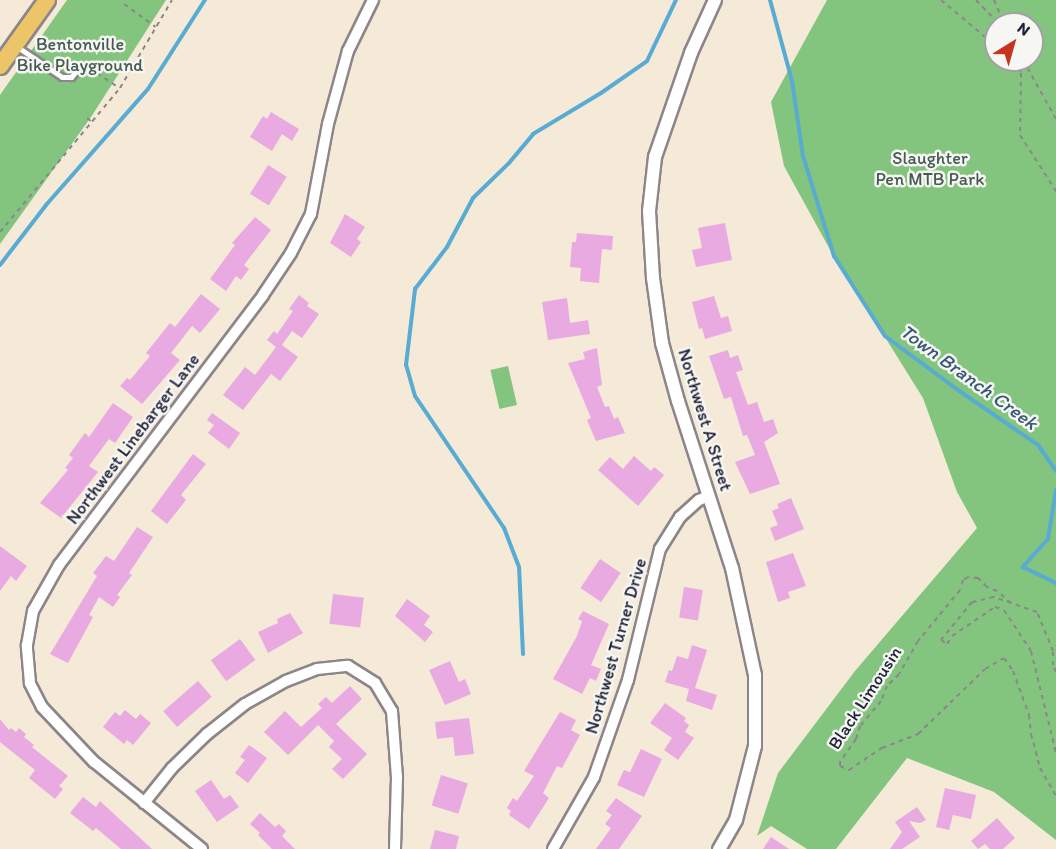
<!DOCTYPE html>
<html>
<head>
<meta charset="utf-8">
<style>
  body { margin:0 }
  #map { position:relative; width:1056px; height:849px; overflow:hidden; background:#f5e9d8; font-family:Itim,sans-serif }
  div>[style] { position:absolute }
  .green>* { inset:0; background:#83c57e; transform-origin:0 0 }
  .stream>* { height:4px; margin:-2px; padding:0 2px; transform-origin:2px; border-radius:2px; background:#58abd3 }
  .building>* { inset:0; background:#e9aae2; transform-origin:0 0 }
  .path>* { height:2px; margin-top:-1px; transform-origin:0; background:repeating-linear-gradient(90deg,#8c868a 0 4.5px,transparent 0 9px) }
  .roads { filter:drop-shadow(2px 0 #8c868a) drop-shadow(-2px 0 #8c868a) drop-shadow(0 2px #8c868a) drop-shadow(0 -2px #8c868a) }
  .service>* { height:5px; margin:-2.5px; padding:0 2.5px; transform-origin:2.5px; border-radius:2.5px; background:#fff }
  .minor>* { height:10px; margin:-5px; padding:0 5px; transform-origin:5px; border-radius:5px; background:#fff }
  .tertiary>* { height:12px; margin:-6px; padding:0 6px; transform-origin:6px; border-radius:6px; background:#fff }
  .primary>* { height:16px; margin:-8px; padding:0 8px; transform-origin:8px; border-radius:8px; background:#ecc569 }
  span { translate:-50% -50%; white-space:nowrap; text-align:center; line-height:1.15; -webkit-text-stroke:5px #f6f6f2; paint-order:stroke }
  .park-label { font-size:18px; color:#445b52 }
  .street-label { font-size:18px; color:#22223b }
  .water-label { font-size:20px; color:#385978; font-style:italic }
  .north { position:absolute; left:984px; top:12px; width:60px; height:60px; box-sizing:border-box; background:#f6f6f2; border:2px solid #a1a1a9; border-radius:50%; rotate:37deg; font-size:16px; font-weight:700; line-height:24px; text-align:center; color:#22223b }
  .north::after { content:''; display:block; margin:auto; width:21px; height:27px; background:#c8321e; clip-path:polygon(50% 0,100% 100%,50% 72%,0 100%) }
</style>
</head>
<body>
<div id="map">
  <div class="green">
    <i style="clip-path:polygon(67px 0,166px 0,91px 117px,0 244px,0 95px)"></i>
    <i style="clip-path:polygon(evenodd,827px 0,1056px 0,1056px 840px,994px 792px,907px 758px,836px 849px,807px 849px,771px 826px,757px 836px,778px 773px,855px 671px,977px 528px,957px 492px,923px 398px,828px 246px,784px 166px,771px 102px,827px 0,996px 24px,1032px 24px,1032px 60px,996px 60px,996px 24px)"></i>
    <i style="left:508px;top:366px;width:40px;height:18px;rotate:77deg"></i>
  </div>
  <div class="stream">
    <i style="left:770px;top:0;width:84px;rotate:74.8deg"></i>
    <i style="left:792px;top:81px;width:76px;rotate:81.7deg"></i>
    <i style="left:803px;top:156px;width:105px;rotate:72.8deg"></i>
    <i style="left:834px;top:256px;width:95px;rotate:57.5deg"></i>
    <i style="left:885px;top:336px;width:91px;rotate:36.5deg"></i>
    <i style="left:958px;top:390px;width:97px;rotate:34.5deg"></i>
    <i style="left:1038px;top:445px;width:32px;rotate:55deg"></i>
    <i style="left:0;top:265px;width:76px;rotate:-52.5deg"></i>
    <i style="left:46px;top:205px;width:154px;rotate:-48.7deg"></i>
    <i style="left:148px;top:89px;width:106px;rotate:-57.4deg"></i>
    <i style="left:1056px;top:490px;width:50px;rotate:99.3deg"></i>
    <i style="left:1048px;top:539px;width:38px;rotate:132deg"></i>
    <i style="left:1023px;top:567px;width:37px;rotate:26deg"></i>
    <i style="left:523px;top:654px;width:87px;rotate:-92.6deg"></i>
    <i style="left:519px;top:567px;width:42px;rotate:-111deg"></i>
    <i style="left:504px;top:528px;width:159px;rotate:-124deg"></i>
    <i style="left:415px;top:396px;width:32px;rotate:-106deg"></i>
    <i style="left:406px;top:365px;width:77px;rotate:-83.2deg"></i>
    <i style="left:415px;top:289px;width:53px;rotate:-52.7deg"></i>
    <i style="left:447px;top:247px;width:55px;rotate:-62deg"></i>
    <i style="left:473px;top:198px;width:50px;rotate:-44.2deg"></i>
    <i style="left:509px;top:163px;width:38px;rotate:-50deg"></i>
    <i style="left:533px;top:134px;width:79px;rotate:-31.1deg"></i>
    <i style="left:601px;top:93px;width:56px;rotate:-34.8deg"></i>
    <i style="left:647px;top:61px;width:68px;rotate:-64.6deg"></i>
  </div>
  <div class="building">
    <i style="clip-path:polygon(271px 112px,299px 129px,292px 141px,282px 134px,272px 151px,250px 137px,263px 116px,267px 119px)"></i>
    <i style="left:268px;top:165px;width:22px;height:34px;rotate:32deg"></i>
    <i style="clip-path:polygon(345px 214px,365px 227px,357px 239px,361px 242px,351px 257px,330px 243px)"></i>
    <i style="clip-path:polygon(255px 217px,271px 230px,244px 265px,249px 269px,241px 280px,236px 276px,226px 291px,210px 279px,235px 245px,232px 243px)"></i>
    <i style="clip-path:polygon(725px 223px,732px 260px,696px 267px,692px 250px,702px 248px,698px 228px)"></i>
    <i style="clip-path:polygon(577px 233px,613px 236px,612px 250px,602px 249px,599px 283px,580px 281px,581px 268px,570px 267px,572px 242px,576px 242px)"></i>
    <i style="clip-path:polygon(201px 294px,220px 309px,200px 333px,192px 326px,171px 353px,180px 360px,142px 404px,120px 386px,127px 378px,130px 380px,150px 356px,146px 353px,170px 323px,175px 327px)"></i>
    <i style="clip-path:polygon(299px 295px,309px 303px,307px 306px,319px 314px,302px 338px,292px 331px,282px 345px,298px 357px,280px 381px,271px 374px,243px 410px,223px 395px,245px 367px,255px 375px,276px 347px,267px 340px,274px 331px,277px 334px,293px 311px,289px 309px)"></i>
    <i style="clip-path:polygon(714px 296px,721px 318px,728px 316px,732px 331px,705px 339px,702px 328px,699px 329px,692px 302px)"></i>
    <i style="clip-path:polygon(567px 298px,570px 323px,588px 320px,590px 334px,548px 340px,542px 302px)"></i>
    <i style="clip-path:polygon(597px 348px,602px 385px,597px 387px,605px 407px,609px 406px,614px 419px,618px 417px,625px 433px,596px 441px,587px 420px,591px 418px,568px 363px,585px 359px,583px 352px)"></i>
    <i style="clip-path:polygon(728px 350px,730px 358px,738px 355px,743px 370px,736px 372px,748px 405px,757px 402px,764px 422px,773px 419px,778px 433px,764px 442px,780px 484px,750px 494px,735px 462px,755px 455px,747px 435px,743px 436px,731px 397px,724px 399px,709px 356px)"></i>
    <i style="clip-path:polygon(113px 403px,133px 417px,115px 443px,109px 439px,89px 466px,98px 472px,61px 518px,40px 503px,68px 470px,65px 468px,73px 458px,69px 455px,85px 433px,89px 437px)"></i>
    <i style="clip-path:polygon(212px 413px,240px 433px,229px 449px,208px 433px,214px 425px,207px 420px)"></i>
    <i style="clip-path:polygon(193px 454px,206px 464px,181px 495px,186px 500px,167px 524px,151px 511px)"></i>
    <i style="clip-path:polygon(634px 456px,651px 471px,654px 467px,664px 475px,638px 506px,598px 470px,610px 457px,623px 469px)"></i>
    <i style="clip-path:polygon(791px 498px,804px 529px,775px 541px,770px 528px,778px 525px,772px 511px,779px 508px,777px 504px)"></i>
    <i style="clip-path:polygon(137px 527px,153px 537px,129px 573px,132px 575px,117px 595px,120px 597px,113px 607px,99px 597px,89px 615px,93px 617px,68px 663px,50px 654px,97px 576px,93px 573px,106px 556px,114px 561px)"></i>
    <i style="clip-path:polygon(0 546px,27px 566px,16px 581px,11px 576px,0 591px)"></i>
    <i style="clip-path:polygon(793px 553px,806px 586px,788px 592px,790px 598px,778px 602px,766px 562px)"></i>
    <i style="left:600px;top:559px;width:25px;height:35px;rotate:34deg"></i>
    <i style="left:684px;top:587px;width:19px;height:31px;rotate:9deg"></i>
    <i style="left:333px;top:594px;width:31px;height:30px;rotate:7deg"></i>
    <i style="clip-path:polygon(407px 599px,430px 616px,424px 625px,433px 632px,425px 642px,395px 616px)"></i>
    <i style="clip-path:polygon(583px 611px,609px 624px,591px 665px,601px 669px,596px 681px,590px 678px,582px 694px,553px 679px,577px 636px,582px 621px,578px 619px)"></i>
    <i style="clip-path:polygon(290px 613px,303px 633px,268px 653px,258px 632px,278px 623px,277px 619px)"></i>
    <i style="left:240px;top:639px;width:26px;height:36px;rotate:54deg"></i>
    <i style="clip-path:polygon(692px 645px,707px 650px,695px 688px,717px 695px,712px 710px,686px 701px,689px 689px,665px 682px,669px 670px,672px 671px,677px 656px,688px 659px)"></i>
    <i style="clip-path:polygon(450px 661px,459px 682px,465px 679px,471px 694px,445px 705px,429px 670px)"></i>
    <i style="left:198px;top:681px;width:21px;height:46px;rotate:49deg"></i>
    <i style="clip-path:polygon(350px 686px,362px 699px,336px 724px,367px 754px,343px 779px,332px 769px,342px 759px,329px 747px,334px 741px,318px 725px,288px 755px,264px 732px,285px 711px,301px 727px,322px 708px,318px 704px,326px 697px,332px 703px)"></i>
    <i style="clip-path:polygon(665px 703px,686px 718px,684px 721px,689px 725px,685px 732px,694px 738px,678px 760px,664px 750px,672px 738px,650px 723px)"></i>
    <i style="clip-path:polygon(125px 710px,136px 719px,140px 714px,151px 723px,133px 745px,127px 740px,124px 744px,103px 727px,115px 712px,120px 716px)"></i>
    <i style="clip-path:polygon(560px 712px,576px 720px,571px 730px,580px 735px,562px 768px,557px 766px,543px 793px,549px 798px,529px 829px,509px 815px,511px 811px,507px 808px,513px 798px,517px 801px,534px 776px,524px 771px)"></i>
    <i style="clip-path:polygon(469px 718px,474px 754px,455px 756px,453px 737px,437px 739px,435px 722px)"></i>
    <i style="clip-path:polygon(0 719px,9px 730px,11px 728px,16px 732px,19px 728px,26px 734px,24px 737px,34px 745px,32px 747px,68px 776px,59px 786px,63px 789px,55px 799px,29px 778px,35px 770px,0 742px)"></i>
    <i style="clip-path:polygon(249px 745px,267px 758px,248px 783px,235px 773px,245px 760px,240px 757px)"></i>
    <i style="clip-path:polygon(641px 749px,662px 759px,644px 797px,617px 785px,624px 770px,630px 772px)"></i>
    <i style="left:441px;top:775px;width:28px;height:32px;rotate:17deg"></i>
    <i style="clip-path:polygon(211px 780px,224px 799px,230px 795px,239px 807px,217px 822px,195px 791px)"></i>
    <i style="clip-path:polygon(945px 788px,976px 795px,971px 819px,953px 815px,949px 830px,936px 827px)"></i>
    <i style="clip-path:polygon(83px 797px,96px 807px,100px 801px,152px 849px,121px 849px,96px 828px,93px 831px,70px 813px)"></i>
    <i style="clip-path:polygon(616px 798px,642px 816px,619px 849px,596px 849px,611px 828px,605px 824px,612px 815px,606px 811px)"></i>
    <i style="clip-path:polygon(917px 807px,926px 820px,920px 823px,909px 821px,920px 837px,902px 849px,890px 849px,902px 832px,895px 822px)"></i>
    <i style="clip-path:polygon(260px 813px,275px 827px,279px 824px,286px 831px,282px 836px,295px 849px,272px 849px,258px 835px,260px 833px,250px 824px)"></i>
    <i style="clip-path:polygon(997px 818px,1015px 838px,1003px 849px,990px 849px,985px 844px,978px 849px,971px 841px)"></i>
    <i style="clip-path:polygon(435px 830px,459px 836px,456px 849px,430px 849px)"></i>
    <i style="clip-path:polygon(771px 837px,789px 849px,763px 849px)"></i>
  </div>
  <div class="path">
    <i style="left:941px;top:0;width:72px;rotate:39.9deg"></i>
    <i style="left:976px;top:0;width:33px;rotate:46deg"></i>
    <i style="left:994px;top:0;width:26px;rotate:67deg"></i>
    <i style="left:124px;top:4px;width:39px;rotate:36deg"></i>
    <i style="left:1015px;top:60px;width:14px;rotate:65deg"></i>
    <i style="left:1021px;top:73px;width:62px;rotate:90.9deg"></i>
    <i style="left:1020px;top:135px;width:67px;rotate:57.3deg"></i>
    <i style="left:1023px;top:60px;width:68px;rotate:60.8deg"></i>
    <i style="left:97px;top:73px;width:27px;rotate:34deg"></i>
    <i style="left:87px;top:118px;width:6px;rotate:39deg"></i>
    <i style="left:0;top:232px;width:187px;rotate:-50.2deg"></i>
    <i style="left:120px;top:88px;width:102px;rotate:-59.4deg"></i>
    <i style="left:1011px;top:603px;width:18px;rotate:-139deg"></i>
    <i style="left:997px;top:591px;width:11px;rotate:-158deg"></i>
    <i style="left:987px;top:587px;width:13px;rotate:-135deg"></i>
    <i style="left:978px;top:578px;width:10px;rotate:-174deg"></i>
    <i style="left:968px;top:577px;width:6px;rotate:149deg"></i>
    <i style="left:963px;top:580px;width:10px;rotate:107deg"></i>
    <i style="left:960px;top:590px;width:66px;rotate:129.5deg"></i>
    <i style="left:918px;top:641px;width:38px;rotate:120deg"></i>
    <i style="left:899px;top:674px;width:17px;rotate:135deg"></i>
    <i style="left:887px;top:686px;width:16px;rotate:112deg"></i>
    <i style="left:881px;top:701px;width:33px;rotate:130deg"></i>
    <i style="left:860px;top:726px;width:14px;rotate:107deg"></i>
    <i style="left:856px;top:739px;width:28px;rotate:125deg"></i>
    <i style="left:840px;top:762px;width:4px;rotate:90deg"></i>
    <i style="left:840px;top:766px;width:10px;rotate:24deg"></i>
    <i style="left:849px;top:770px;width:40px;rotate:-34deg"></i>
    <i style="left:882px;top:748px;width:39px;rotate:-21deg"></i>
    <i style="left:918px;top:734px;width:93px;rotate:-44.1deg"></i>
    <i style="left:985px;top:669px;width:22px;rotate:-30deg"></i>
    <i style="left:1004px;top:658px;width:16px;rotate:55deg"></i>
    <i style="left:1013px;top:671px;width:47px;rotate:70deg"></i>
    <i style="left:1029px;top:715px;width:19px;rotate:84deg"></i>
    <i style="left:1031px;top:734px;width:35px;rotate:75deg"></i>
    <i style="left:1040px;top:768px;width:32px;rotate:60deg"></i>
    <i style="left:1056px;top:672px;width:8px;rotate:-113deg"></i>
    <i style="left:1053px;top:665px;width:14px;rotate:-90deg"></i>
    <i style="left:1053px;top:651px;width:42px;rotate:-112.3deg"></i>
    <i style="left:1037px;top:612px;width:46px;rotate:-160.8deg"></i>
    <i style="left:994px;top:597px;width:23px;rotate:167deg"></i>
    <i style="left:972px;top:602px;width:49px;rotate:129.2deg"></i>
    <i style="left:941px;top:640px;width:7px;rotate:34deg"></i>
    <i style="left:947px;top:644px;width:9px;rotate:-58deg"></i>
    <i style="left:952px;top:636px;width:52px;rotate:-34deg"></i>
    <i style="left:995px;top:607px;width:9px;rotate:18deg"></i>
    <i style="left:1004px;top:610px;width:49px;rotate:56.6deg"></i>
    <i style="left:1031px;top:651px;width:105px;rotate:76.2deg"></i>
  </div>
  <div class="roads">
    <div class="service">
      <i style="left:16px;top:46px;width:55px;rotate:34deg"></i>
      <i style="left:62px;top:77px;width:9px"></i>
      <i style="left:71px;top:77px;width:11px;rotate:-49deg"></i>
    </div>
    <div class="minor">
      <i style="left:144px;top:803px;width:45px;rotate:-51.3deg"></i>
      <i style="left:172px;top:768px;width:49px;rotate:-44.2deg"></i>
      <i style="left:207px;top:734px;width:48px;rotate:-38.3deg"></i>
      <i style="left:245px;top:704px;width:47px;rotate:-29.3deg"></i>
      <i style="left:286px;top:681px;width:33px;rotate:-21deg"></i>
      <i style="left:317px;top:669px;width:31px;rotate:-6deg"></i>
      <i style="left:348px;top:666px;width:32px;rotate:32deg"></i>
      <i style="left:375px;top:683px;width:33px;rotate:59deg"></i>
      <i style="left:392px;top:711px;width:66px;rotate:85.7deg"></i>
      <i style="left:397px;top:777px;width:72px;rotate:91.6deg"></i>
      <i style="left:202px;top:849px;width:139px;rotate:-141.1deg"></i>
      <i style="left:94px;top:762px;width:76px;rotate:-133.4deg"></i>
      <i style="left:42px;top:707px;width:27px;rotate:-117deg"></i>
      <i style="left:30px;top:683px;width:38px;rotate:-95deg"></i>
      <i style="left:27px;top:645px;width:35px;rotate:-80deg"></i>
      <i style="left:33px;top:611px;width:53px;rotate:-60.5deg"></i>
      <i style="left:59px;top:565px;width:338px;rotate:-52.9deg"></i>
      <i style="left:263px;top:295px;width:50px;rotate:-56.3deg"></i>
      <i style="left:291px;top:253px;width:44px;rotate:-62.9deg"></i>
      <i style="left:311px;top:214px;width:92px;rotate:-79.3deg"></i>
      <i style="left:328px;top:124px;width:76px;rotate:-74.7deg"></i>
      <i style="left:348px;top:51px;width:57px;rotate:-63.9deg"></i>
      <i style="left:553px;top:849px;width:83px;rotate:-60.3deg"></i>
      <i style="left:594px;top:777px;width:103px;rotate:-70.7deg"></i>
      <i style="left:628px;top:680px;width:135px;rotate:-76.3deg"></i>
      <i style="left:660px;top:549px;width:38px;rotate:-58deg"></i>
      <i style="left:680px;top:517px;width:25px;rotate:-42deg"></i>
      <i style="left:699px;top:500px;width:11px;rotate:-22deg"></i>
    </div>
    <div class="tertiary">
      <i style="left:715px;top:0;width:58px;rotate:114.4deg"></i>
      <i style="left:691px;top:53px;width:110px;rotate:109.1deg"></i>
      <i style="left:655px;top:157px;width:54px;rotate:96.3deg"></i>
      <i style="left:649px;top:211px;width:67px;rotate:86.6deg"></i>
      <i style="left:653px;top:278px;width:66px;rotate:82.1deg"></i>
      <i style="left:662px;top:343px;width:60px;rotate:74.6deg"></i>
      <i style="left:678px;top:401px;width:176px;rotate:72.1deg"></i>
      <i style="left:732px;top:568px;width:109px;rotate:77.9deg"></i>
      <i style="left:755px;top:675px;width:71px;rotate:90deg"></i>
      <i style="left:755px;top:746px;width:76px;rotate:104.4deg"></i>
      <i style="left:736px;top:820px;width:34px;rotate:120deg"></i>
    </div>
    <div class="primary">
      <i style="left:0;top:66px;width:81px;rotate:-54.5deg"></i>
    </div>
  </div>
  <div class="park-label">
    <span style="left:80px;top:55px">Bentonville<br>Bike Playground</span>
    <span style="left:930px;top:169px">Slaughter<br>Pen MTB Park</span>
  </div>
  <div class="street-label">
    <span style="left:705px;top:420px;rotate:73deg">Northwest A Street</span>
    <span style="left:133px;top:439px;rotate:-53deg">Northwest Linebarger Lane</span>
    <span style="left:616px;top:646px;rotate:-74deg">Northwest Turner Drive</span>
    <span style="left:865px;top:698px;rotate:-57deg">Black Limousin</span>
  </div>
  <div class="water-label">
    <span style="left:969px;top:377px;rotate:36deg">Town Branch Creek</span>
  </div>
  <div class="north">N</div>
</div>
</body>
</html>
